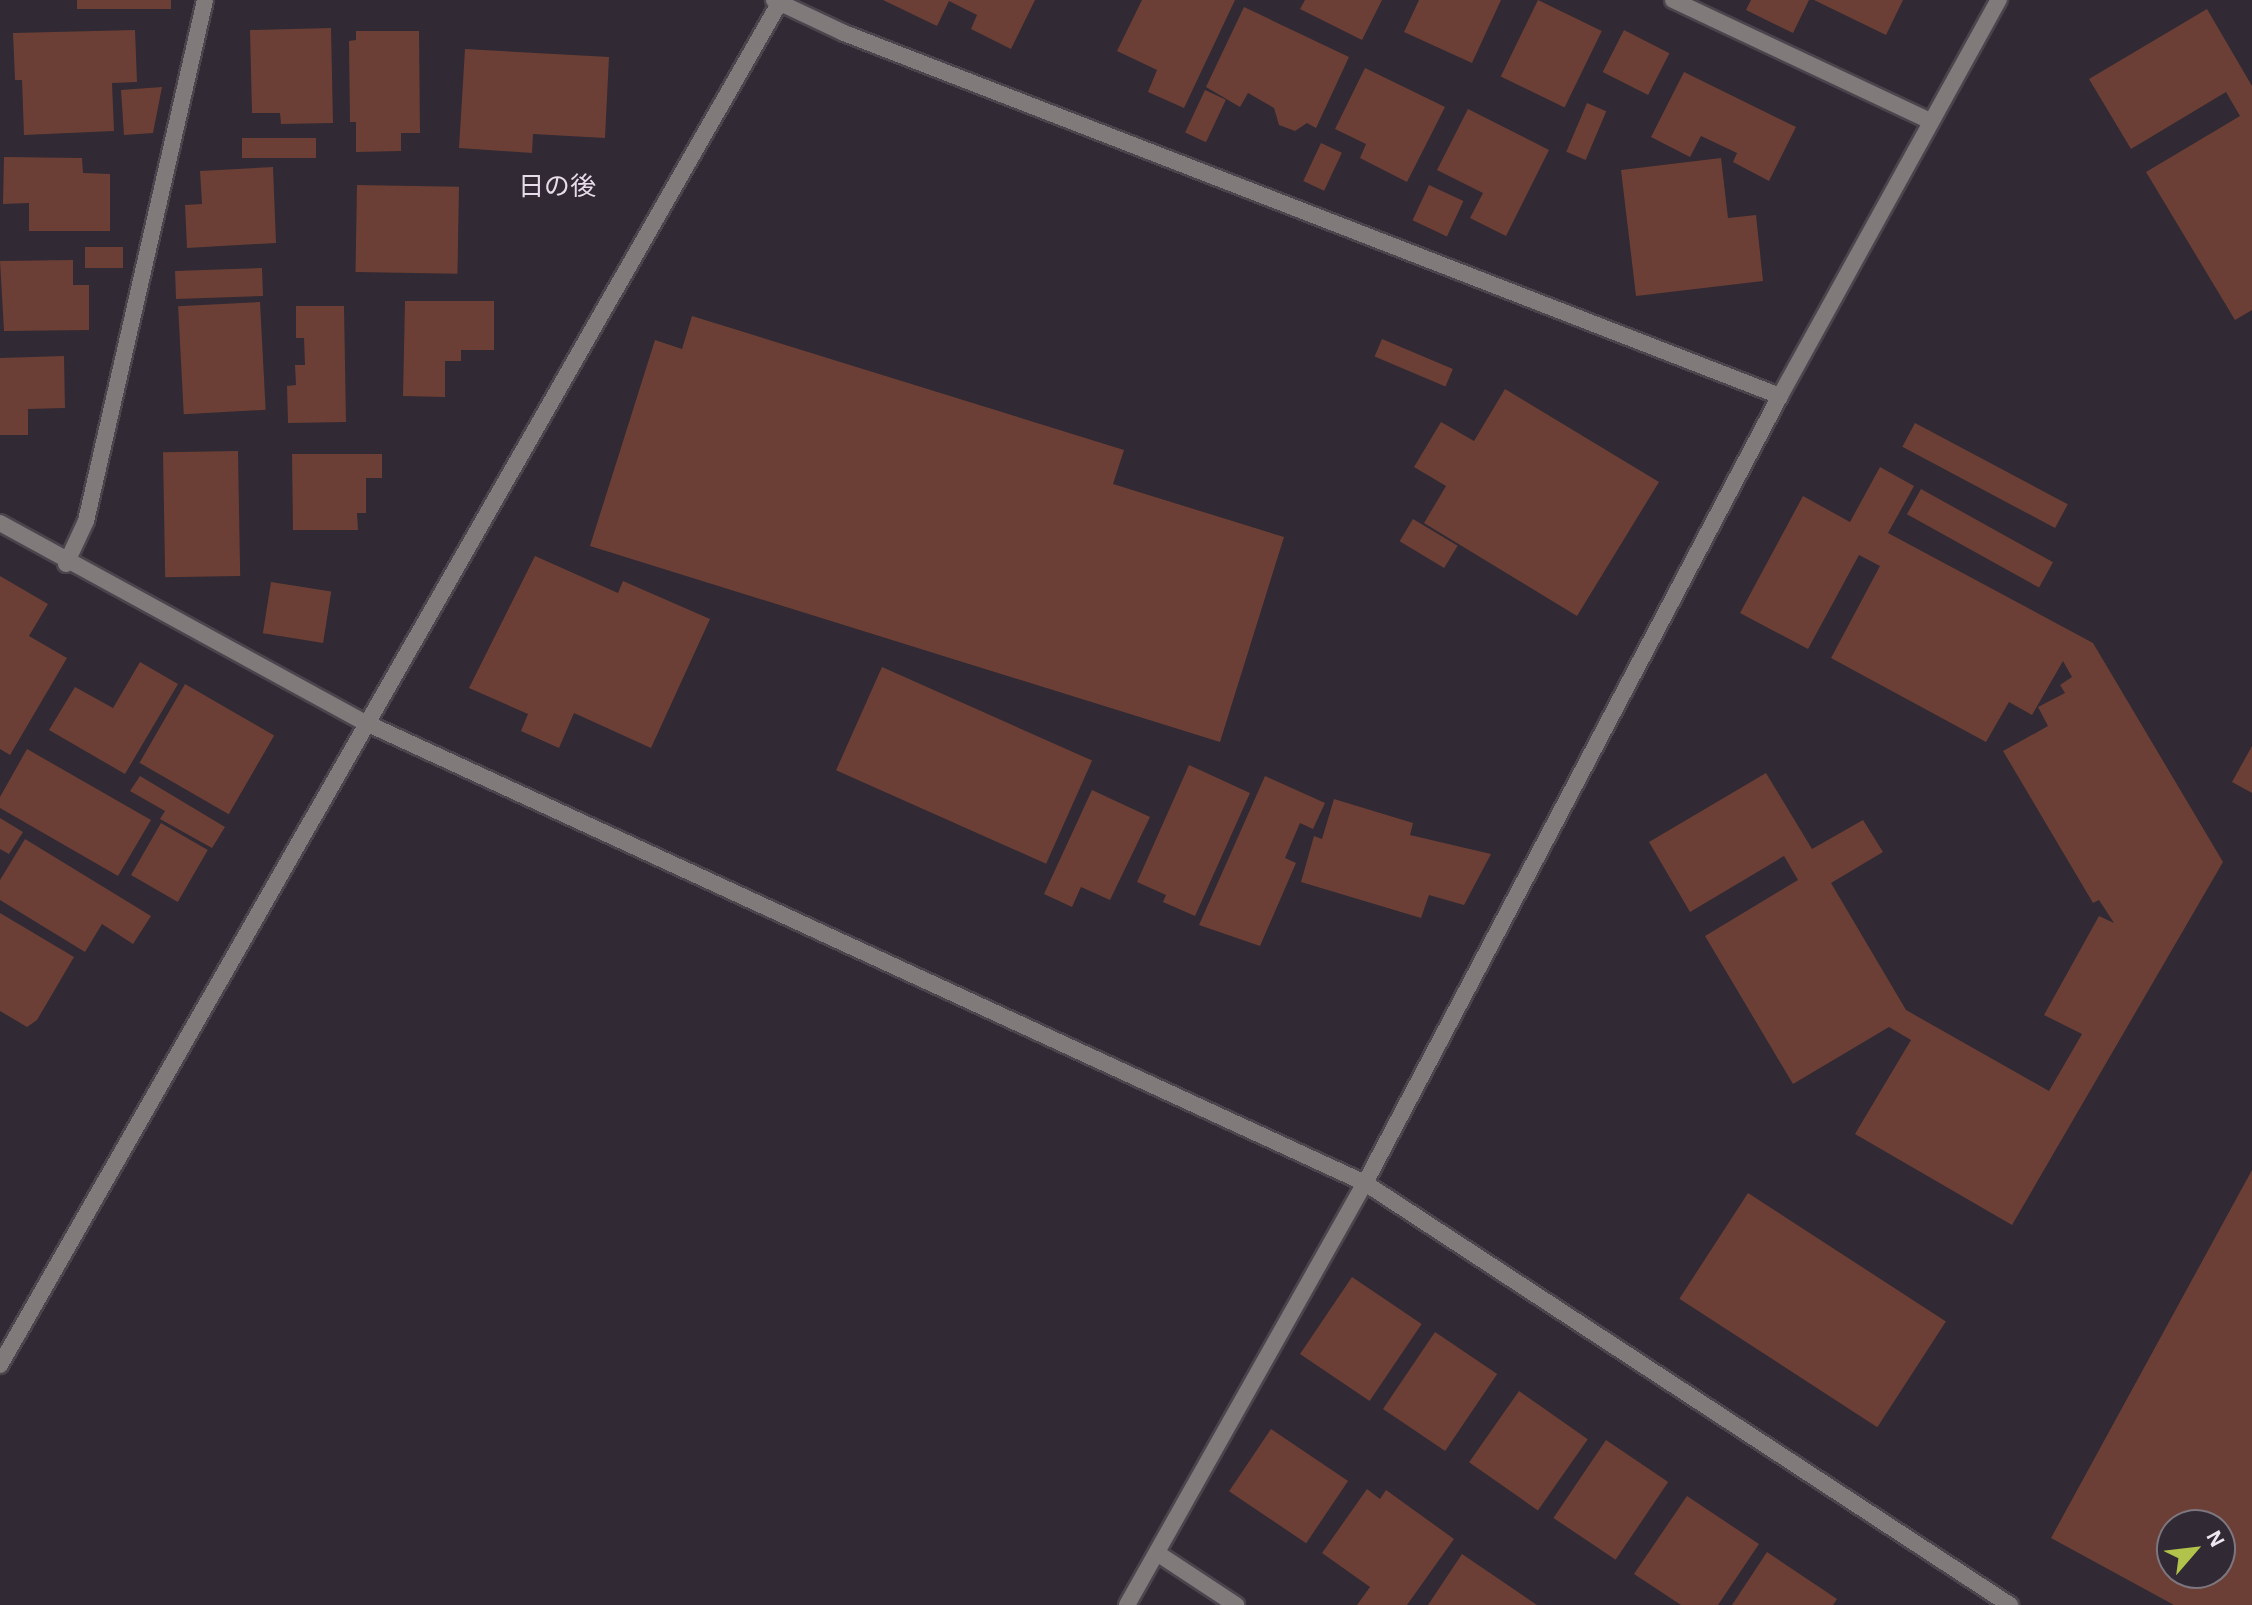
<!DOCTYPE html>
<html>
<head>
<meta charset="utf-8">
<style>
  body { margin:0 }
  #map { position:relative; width:2252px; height:1605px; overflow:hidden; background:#312933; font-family:"Alegreya Sans","Noto Sans JP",sans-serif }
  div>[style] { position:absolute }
  .building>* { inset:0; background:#6b3f35; transform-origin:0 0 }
  .roads { filter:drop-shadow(2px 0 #4b444d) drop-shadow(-2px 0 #4b444d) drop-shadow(0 2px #4b444d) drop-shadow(0 -2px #4b444d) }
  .minor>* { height:16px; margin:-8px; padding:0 8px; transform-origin:8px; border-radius:8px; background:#817a7b }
  .tertiary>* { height:16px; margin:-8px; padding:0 8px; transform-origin:8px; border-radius:8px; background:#817a7b }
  span { translate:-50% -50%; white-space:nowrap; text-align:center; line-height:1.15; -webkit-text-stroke:7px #312933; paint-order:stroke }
  .quarter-label { font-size:26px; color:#e7ddea }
  .north { position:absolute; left:2156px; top:1509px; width:80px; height:80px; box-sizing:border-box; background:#312933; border:2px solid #7d767f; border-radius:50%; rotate:62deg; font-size:22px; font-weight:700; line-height:32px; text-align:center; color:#eee9f0 }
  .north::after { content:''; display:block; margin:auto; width:28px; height:36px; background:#b2c34c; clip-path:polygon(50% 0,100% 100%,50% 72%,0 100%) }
</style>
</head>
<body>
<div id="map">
  <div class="building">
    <i style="left:77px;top:0;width:94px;height:9px"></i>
    <i style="clip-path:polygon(883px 0,1035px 0,1011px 49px,971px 29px,977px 15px,949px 1px,937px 26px)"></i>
    <i style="clip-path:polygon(1142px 0,1235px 0,1184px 108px,1148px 92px,1157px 70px,1117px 51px)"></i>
    <i style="clip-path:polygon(1305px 0,1382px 0,1362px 40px,1300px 9px)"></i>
    <i style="clip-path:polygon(1419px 0,1501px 0,1472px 63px,1404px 32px)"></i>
    <i style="left:1538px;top:0;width:71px;height:85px;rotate:26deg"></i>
    <i style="clip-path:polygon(1751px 0,1809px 0,1793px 33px,1746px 10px)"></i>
    <i style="clip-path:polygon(1814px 0,1903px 0,1886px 35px)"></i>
    <i style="clip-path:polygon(1244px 7px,1349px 57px,1316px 128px,1307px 123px,1295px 131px,1279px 125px,1274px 108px,1248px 93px,1240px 107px,1206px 87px)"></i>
    <i style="clip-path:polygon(2207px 9px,2252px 86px,2252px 310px,2235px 320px,2146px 172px,2240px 116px,2226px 92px,2131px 149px,2089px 79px)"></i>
    <i style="clip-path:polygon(331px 28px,333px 123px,281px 124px,280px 113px,252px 113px,250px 30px)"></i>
    <i style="clip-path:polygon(135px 30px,137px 82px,112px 83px,114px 131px,24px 135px,22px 80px,15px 80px,13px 33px)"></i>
    <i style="left:1624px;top:30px;width:51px;height:47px;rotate:27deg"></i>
    <i style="clip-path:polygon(356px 31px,419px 31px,420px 133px,401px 133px,401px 151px,356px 152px,356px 122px,350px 122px,349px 41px,356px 40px)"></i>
    <i style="clip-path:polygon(465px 49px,609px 57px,605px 138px,533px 134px,532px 153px,459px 148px)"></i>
    <i style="clip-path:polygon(1365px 68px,1445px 107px,1407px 182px,1360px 158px,1366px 144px,1335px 129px)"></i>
    <i style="clip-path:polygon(1684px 72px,1796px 127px,1769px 181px,1733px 162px,1737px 153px,1701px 136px,1690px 157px,1651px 137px)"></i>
    <i style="clip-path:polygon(162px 87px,153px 133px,124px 135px,121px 90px)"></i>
    <i style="left:1205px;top:90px;width:23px;height:47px;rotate:25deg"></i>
    <i style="left:1587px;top:103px;width:21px;height:53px;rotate:23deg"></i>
    <i style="clip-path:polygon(1468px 109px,1549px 150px,1506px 236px,1470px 218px,1483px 193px,1437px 170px)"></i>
    <i style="left:316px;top:138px;width:20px;height:74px;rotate:90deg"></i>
    <i style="left:1321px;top:143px;width:23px;height:42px;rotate:25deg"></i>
    <i style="clip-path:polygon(4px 157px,82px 158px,83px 173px,110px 174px,110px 231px,29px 231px,29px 203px,3px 204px)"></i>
    <i style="clip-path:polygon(1721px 158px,1728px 218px,1756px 215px,1763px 281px,1636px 296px,1621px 170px)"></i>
    <i style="clip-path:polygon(273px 167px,276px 243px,187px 248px,185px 205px,202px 204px,200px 171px)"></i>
    <i style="left:357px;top:185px;width:102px;height:87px;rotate:1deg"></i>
    <i style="left:1429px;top:185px;width:38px;height:39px;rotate:25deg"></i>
    <i style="left:123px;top:247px;width:21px;height:38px;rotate:90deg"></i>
    <i style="clip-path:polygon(73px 260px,73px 285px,89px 285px,89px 330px,4px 331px,0 261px)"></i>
    <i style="left:262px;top:268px;width:28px;height:87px;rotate:88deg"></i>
    <i style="clip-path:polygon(405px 301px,494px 301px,494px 350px,461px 350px,461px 361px,445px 361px,445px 397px,403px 396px)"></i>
    <i style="left:260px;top:302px;width:108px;height:82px;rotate:87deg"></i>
    <i style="clip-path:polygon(296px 306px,344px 306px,346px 422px,288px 423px,287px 386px,296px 385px,295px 365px,305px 365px,304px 338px,296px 338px)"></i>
    <i style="clip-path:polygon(692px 316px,1124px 450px,1113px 484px,1284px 537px,1220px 742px,590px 546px,655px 340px,682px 349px)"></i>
    <i style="left:1382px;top:339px;width:77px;height:19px;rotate:23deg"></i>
    <i style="clip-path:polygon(64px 356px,65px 408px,28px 409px,28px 435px,0 435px,0 358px)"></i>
    <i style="clip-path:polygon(1505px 389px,1659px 482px,1577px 616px,1424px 523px,1446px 486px,1414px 467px,1441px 422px,1474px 441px)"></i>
    <i style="left:1915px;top:423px;width:173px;height:27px;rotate:28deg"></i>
    <i style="left:238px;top:451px;width:125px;height:75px;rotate:89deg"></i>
    <i style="clip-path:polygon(292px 454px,382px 454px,382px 478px,366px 478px,366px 513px,357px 513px,358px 530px,293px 530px)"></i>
    <i style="clip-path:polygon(1880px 467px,1914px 486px,1888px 533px,2093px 643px,2223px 862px,2012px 1225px,1855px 1134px,1911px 1040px,1889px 1027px,1793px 1084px,1705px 936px,1798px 880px,1784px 856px,1690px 912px,1649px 842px,1766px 773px,1812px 849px,1863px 820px,1883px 852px,1831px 883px,1906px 1010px,2049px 1091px,2082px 1034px,2044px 1015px,2099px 916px,2114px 923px,2099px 900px,2093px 903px,2003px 751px,2048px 726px,2038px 707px,2065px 693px,2060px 685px,2072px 677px,2063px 661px,2032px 715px,2009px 702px,1986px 742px,1831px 658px,1880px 566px,1859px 555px,1808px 649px,1740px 613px,1803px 496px,1850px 522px)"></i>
    <i style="left:1921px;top:489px;width:151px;height:29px;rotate:29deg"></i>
    <i style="left:1413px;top:519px;width:52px;height:26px;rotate:31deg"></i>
    <i style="clip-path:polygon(535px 556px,618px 593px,623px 581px,710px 619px,651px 748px,574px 713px,559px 748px,521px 731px,528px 714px,469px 688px)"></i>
    <i style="clip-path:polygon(0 576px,48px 604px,29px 636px,67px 658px,10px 755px,0 749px)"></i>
    <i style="left:271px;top:582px;width:61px;height:52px;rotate:9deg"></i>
    <i style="clip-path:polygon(140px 662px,178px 684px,125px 774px,49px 730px,75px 687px,113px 708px)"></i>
    <i style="left:882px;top:667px;width:230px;height:113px;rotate:24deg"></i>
    <i style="left:185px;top:684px;width:103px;height:91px;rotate:30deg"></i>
    <i style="clip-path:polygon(2252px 746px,2252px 793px,2232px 782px)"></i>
    <i style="clip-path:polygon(27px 749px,151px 820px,118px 876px,0 808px,0 797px)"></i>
    <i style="clip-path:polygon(1189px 765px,1250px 793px,1195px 916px,1163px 902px,1166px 895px,1137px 882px)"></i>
    <i style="clip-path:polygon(140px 776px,225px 827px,212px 848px,160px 819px,165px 811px,130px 791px)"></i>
    <i style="clip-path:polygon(1265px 776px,1325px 803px,1313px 829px,1300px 823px,1285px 858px,1296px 863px,1260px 946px,1199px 925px)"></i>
    <i style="clip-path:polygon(1092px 790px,1150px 817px,1110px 900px,1081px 887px,1072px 907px,1044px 894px)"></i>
    <i style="clip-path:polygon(1334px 799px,1413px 823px,1410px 835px,1491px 854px,1464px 905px,1429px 895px,1421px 918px,1301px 882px,1314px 836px,1322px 839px)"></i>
    <i style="clip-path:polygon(0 818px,23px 832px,9px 854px,0 849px)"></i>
    <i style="left:161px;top:823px;width:54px;height:60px;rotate:30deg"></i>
    <i style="clip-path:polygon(25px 839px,151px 916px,133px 944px,102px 924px,85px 952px,0 900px,0 880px)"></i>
    <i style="clip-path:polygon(0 913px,74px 957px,37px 1020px,27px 1027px,0 1011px)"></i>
    <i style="clip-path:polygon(evenodd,2252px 1170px,2252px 1605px,2174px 1605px,2051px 1538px,2252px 1170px,2172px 1525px,2220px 1525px,2220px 1573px,2172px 1573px,2172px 1525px)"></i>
    <i style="left:1748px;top:1193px;width:236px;height:126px;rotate:33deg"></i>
    <i style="left:1352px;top:1277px;width:84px;height:93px;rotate:34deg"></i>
    <i style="left:1435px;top:1332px;width:75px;height:93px;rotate:34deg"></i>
    <i style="left:1519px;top:1391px;width:84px;height:87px;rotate:35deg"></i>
    <i style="left:1271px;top:1429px;width:93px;height:75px;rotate:34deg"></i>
    <i style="left:1606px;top:1440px;width:75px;height:94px;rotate:34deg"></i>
    <i style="clip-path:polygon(1367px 1489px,1380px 1499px,1386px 1490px,1454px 1539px,1407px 1605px,1357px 1605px,1370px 1587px,1322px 1553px)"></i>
    <i style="clip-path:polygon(1687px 1496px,1759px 1544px,1718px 1605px,1681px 1605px,1634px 1574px)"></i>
    <i style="clip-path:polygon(1767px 1552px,1837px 1599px,1833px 1605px,1732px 1605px)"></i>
    <i style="clip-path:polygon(1462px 1554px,1537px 1605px,1428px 1605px)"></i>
  </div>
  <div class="roads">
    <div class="minor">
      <i style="left:774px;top:0;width:77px;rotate:25.2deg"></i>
      <i style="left:844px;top:33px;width:1004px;rotate:21.2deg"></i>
      <i style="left:1673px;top:0;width:282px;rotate:25.2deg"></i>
      <i style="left:0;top:523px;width:415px;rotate:28.7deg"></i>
      <i style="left:66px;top:564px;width:47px;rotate:-65.1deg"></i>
      <i style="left:86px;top:521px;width:534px;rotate:-77.13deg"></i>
      <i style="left:1157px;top:1553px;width:95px;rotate:33.4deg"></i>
      <i style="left:1127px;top:1605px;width:484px;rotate:-60.6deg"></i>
      <i style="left:1365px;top:1183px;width:890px;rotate:-62.2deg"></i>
      <i style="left:1780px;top:396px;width:453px;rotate:-61.1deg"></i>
    </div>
    <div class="tertiary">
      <i style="left:364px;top:722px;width:1102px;rotate:24.73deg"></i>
      <i style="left:1365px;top:1183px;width:771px;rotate:33.2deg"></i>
      <i style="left:0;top:1365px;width:1573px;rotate:-60.22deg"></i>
    </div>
  </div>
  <div class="quarter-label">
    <span style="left:557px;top:188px">日の後</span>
  </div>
  <div class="north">N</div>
</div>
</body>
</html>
